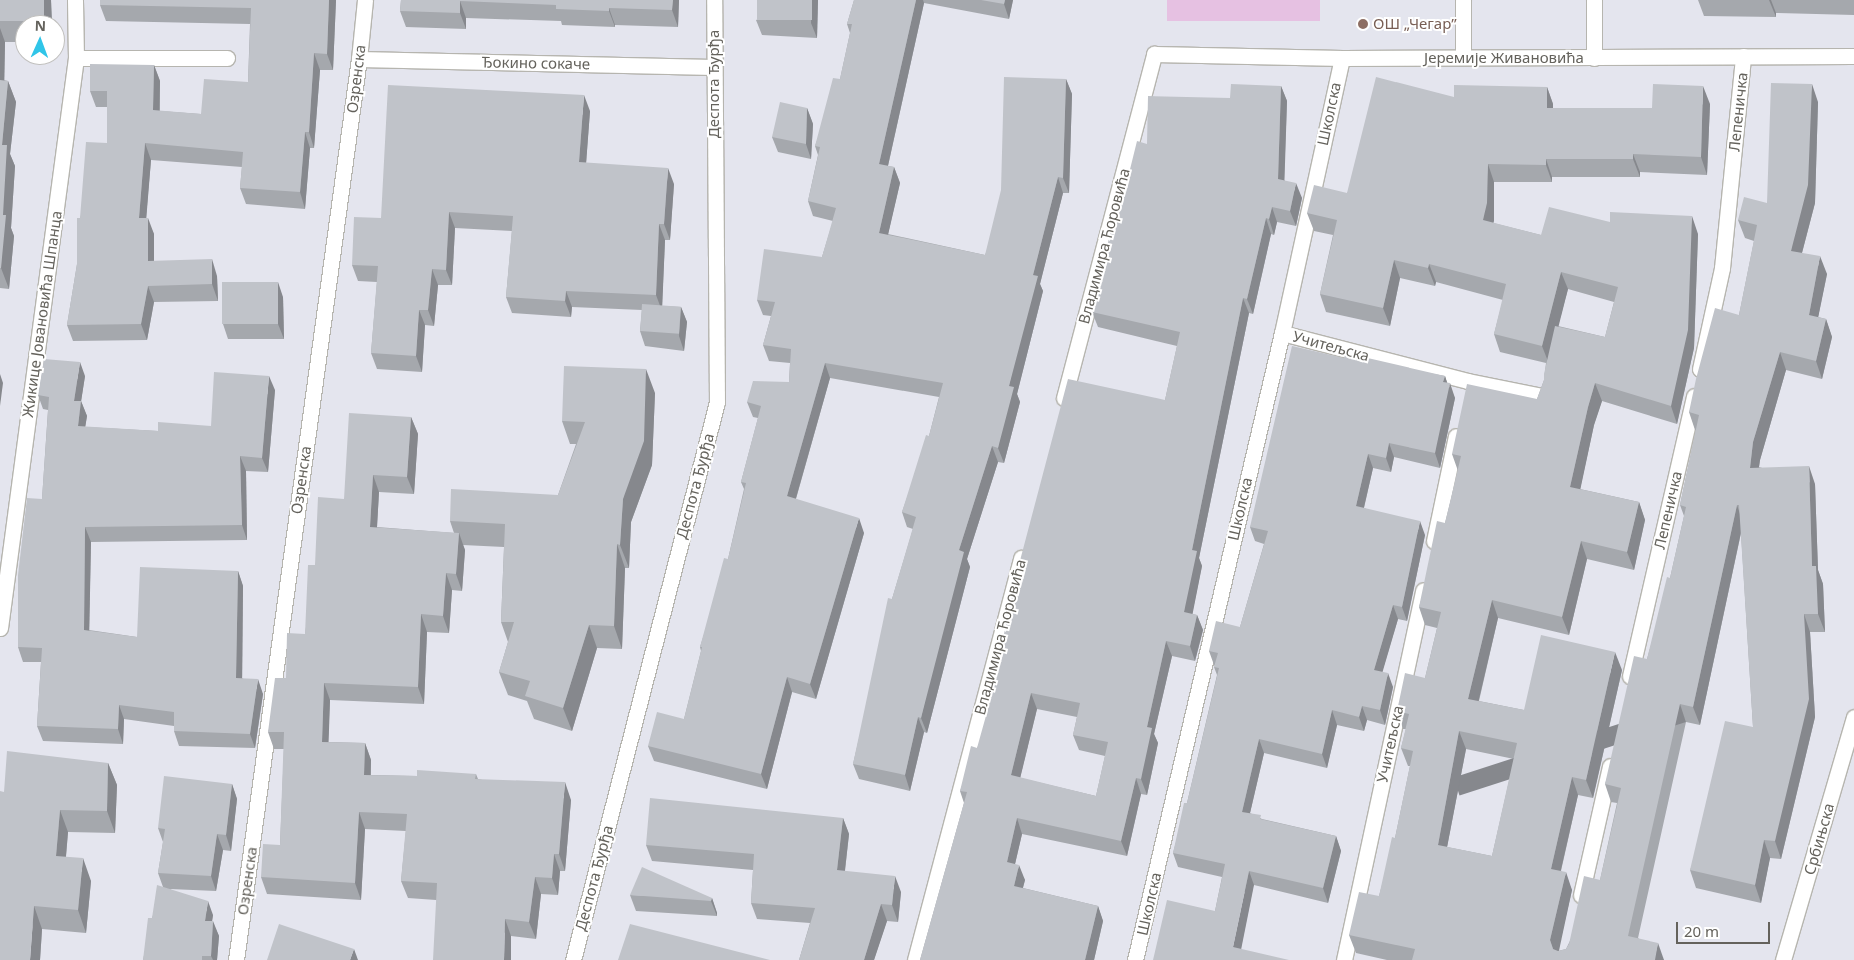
<!DOCTYPE html>
<html>
<head>
<meta charset="utf-8">
<style>
  body { margin:0 }
  #map { position:relative; width:1854px; height:960px; overflow:hidden; background:#e4e5ee; font-family:"Noto Sans",sans-serif }
  div>[style] { position:absolute }
  .green>* { inset:0; background:#e6c1e2; transform-origin:0 0 }
  .roads { filter:drop-shadow(1px 0 #b6b5af) drop-shadow(-1px 0 #b6b5af) drop-shadow(0 1px #b6b5af) drop-shadow(0 -1px #b6b5af) }
  .minor>* { height:15px; margin:-7.5px; padding:0 7.5px; transform-origin:7.5px; border-radius:7.5px; background:#fff }
  .wall>* { inset:0; background:#a5a8ad }
  .shaded-wall>* { inset:0; background:#86888d; transform-origin:0 0 }
  .building>* { inset:0; background:#c0c3c9; transform-origin:0 0 }
  .dots>* { width:14px; height:14px; translate:-50% -50%; box-sizing:border-box; border:2px solid #fff; border-radius:50% }
  span { translate:-50% -50%; white-space:nowrap; text-align:center; line-height:1.15; -webkit-text-stroke:4px #fff; paint-order:stroke }
  .education-label { font-size:15px; color:#785e54 }
  .left { translate:0 -50%; text-align:left }
  .street-label { font-size:15px; color:#64625c }
  .north { position:absolute; left:15px; top:15px; width:50px; height:50px; box-sizing:border-box; background:#fff; border:1px solid #c1c0be; border-radius:50%; rotate:2deg; font-size:14px; font-weight:700; line-height:20px; text-align:center; color:#64625c }
  .north::after { content:''; display:block; margin:auto; width:18px; height:22px; background:#30c5e8; clip-path:polygon(50% 0,100% 100%,50% 72%,0 100%) }
  .scale { position:absolute; left:1676px; top:922px; width:94px; height:22px; box-sizing:border-box; border:2px solid #64625c; border-top:0; padding-left:6px; font-size:15px; line-height:18px; white-space:nowrap; color:#64625c; -webkit-text-stroke:4px #fff; paint-order:stroke }
</style>
</head>
<body>
<div id="map">
  <div class="green">
    <i style="left:1167px;top:0;width:153px;height:21px"></i>
  </div>
  <div class="roads">
    <div class="minor">
      <i style="left:1594px;top:0;width:58px;rotate:90deg"></i>
      <i style="left:1463px;top:57px;width:57px;rotate:-90deg"></i>
      <i style="left:76px;top:58px;width:151px"></i>
      <i style="left:359px;top:59px;width:354px;rotate:1.3deg"></i>
      <i style="left:1282px;top:333px;width:192px;rotate:14.5deg"></i>
      <i style="left:1468px;top:381px;width:76px;rotate:11.5deg"></i>
      <i style="left:1700px;top:369px;width:103px;rotate:-77.7deg"></i>
      <i style="left:1722px;top:268px;width:213px;rotate:-84.3deg"></i>
      <i style="left:1064px;top:398px;width:356px;rotate:-75.3deg"></i>
      <i style="left:1154px;top:54px;width:188px;rotate:1.2deg"></i>
      <i style="left:1342px;top:58px;width:512px;rotate:-0.22deg"></i>
      <i style="left:1434px;top:541px;width:107px;rotate:-78.2deg"></i>
      <i style="left:0;top:628px;width:575px;rotate:-82.41deg"></i>
      <i style="left:76px;top:58px;width:58px;rotate:-91deg"></i>
      <i style="left:1630px;top:676px;width:287px;rotate:-77.1deg"></i>
      <i style="left:1581px;top:895px;width:132px;rotate:-77.3deg"></i>
      <i style="left:236px;top:960px;width:909px;rotate:-82.23deg"></i>
      <i style="left:359px;top:59px;width:59px;rotate:-84.2deg"></i>
      <i style="left:573px;top:960px;width:576px;rotate:-75.53deg"></i>
      <i style="left:717px;top:402px;width:402px;rotate:-90.4deg"></i>
      <i style="left:915px;top:960px;width:416px;rotate:-75.2deg"></i>
      <i style="left:1135px;top:960px;width:644px;rotate:-76.81deg"></i>
      <i style="left:1282px;top:333px;width:281px;rotate:-77.7deg"></i>
      <i style="left:1344px;top:960px;width:378px;rotate:-77.9deg"></i>
      <i style="left:1783px;top:960px;width:253px;rotate:-73.7deg"></i>
    </div>
  </div>
  <div class="wall">
    <i style="clip-path:polygon(0 0,51px 0,52px 25px,25px 25px,25px 42px,5px 42px,4px 80px,8px 81px,16px 102px,10px 154px,15px 166px,11px 228px,14px 236px,9px 289px,0 288px)"></i>
    <i style="clip-path:polygon(100px 0,336px 0,333px 70px,320px 70px,314px 148px,310px 148px,305px 209px,246px 204px,240px 188px,242px 167px,151px 160px,146px 218px,154px 234px,154px 261px,217px 276px,218px 301px,154px 302px,147px 340px,73px 341px,67px 325px,77px 264px,80px 218px,107px 143px,107px 107px,96px 107px,90px 91px,154px 65px,160px 81px,160px 111px,201px 114px,248px 82px,250px 24px,106px 21px,100px 5px)"></i>
    <i style="clip-path:polygon(401px 0,679px 0,678px 27px,615px 25px,615px 27px,562px 25px,561px 21px,466px 18px,466px 29px,406px 27px,400px 11px)"></i>
    <i style="clip-path:polygon(818px 0,817px 38px,762px 35px,756px 20px)"></i>
    <i style="clip-path:polygon(854px 0,1013px 0,1009px 19px,924px 3px,888px 166px,894px 167px,900px 183px,888px 234px,985px 255px,1066px 79px,1072px 94px,1069px 193px,1063px 193px,1040px 284px,1043px 291px,1017px 394px,1020px 402px,1004px 463px,998px 462px,967px 559px,970px 567px,927px 733px,924px 732px,910px 791px,859px 779px,853px 764px,892px 599px,913px 529px,907px 527px,902px 512px,929px 436px,939px 397px,830px 378px,796px 499px,864px 533px,816px 699px,792px 692px,767px 789px,654px 761px,648px 746px,684px 719px,701px 651px,700px 647px,728px 559px,744px 489px,741px 482px,758px 418px,753px 417px,747px 402px,789px 382px,790px 363px,769px 361px,763px 345px,771px 316px,763px 315px,757px 300px,822px 257px,833px 221px,813px 216px,808px 201px,818px 155px,815px 146px,840px 79px,850px 33px,847px 24px)"></i>
    <i style="clip-path:polygon(1698px 0,1854px 0,1854px 15px,1776px 13px,1776px 17px,1704px 16px)"></i>
    <i style="clip-path:polygon(evenodd,1281px 86px,1287px 101px,1284px 180px,1302px 198px,1296px 226px,1277px 222px,1274px 235px,1271px 234px,1253px 314px,1249px 313px,1199px 558px,1202px 566px,1192px 614px,1197px 615px,1203px 630px,1195px 661px,1172px 656px,1154px 734px,1158px 743px,1147px 795px,1141px 794px,1127px 856px,1022px 834px,1015px 864px,1025px 880px,1023px 888px,1098px 906px,1103px 921px,1094px 960px,920px 960px,964px 803px,960px 791px,977px 748px,1165px 400px,1177px 346px,1098px 327px,1092px 312px,1116px 226px,1147px 144px,1230px 98px,1281px 86px,1037px 709px,1077px 717px,1073px 735px,1079px 750px,1105px 756px,1096px 796px,1020px 778px,1037px 709px)"></i>
    <i style="clip-path:polygon(evenodd,1547px 87px,1553px 104px,1553px 108px,1652px 108px,1710px 104px,1707px 175px,1640px 172px,1640px 177px,1552px 177px,1552px 182px,1494px 182px,1493px 223px,1541px 235px,1610px 222px,1698px 234px,1694px 348px,1677px 424px,1602px 401px,1594px 425px,1580px 489px,1639px 502px,1645px 520px,1634px 570px,1587px 559px,1569px 635px,1498px 618px,1479px 701px,1524px 710px,1622px 670px,1593px 798px,1578px 795px,1561px 871px,1572px 890px,1558px 951px,1566px 949px,1600px 880px,1617px 803px,1611px 802px,1605px 784px,1647px 659px,1670px 578px,1684px 516px,1680px 505px,1696px 430px,1695px 430px,1689px 412px,1739px 315px,1754px 241px,1745px 238px,1738px 220px,1767px 203px,1818px 102px,1815px 203px,1802px 253px,1827px 274px,1818px 317px,1826px 319px,1832px 337px,1822px 379px,1786px 370px,1760px 460px,1759px 467px,1815px 484px,1818px 570px,1823px 584px,1825px 632px,1810px 632px,1815px 717px,1781px 859px,1770px 858px,1761px 903px,1696px 888px,1690px 870px,1753px 727px,1741px 533px,1700px 725px,1686px 722px,1638px 938px,1664px 960px,1387px 960px,1356px 953px,1349px 935px,1379px 896px,1395px 838px,1410px 766px,1408px 766px,1401px 748px,1406px 729px,1403px 729px,1397px 711px,1425px 678px,1437px 628px,1425px 625px,1419px 607px,1445px 523px,1458px 471px,1452px 454px,1537px 399px,1544px 380px,1546px 363px,1500px 352px,1494px 334px,1503px 300px,1436px 282px,1435px 286px,1400px 278px,1390px 326px,1326px 312px,1320px 294px,1333px 235px,1314px 231px,1307px 213px,1347px 193px,1454px 97px,1547px 87px,1568px 289px,1614px 302px,1605px 337px,1558px 326px,1568px 289px,1547px 87px,1466px 749px,1514px 759px,1492px 856px,1447px 847px,1466px 749px)"></i>
    <i style="clip-path:polygon(807px 108px,813px 124px,811px 159px,778px 152px,772px 137px)"></i>
    <i style="clip-path:polygon(590px 111px,586px 163px,674px 184px,670px 240px,665px 240px,662px 306px,681px 307px,687px 322px,684px 351px,645px 346px,640px 331px,642px 310px,572px 307px,571px 317px,512px 313px,506px 297px,512px 231px,455px 228px,452px 285px,438px 285px,434px 326px,425px 325px,422px 372px,377px 369px,371px 353px,377px 282px,358px 281px,352px 265px,381px 218px)"></i>
    <i style="clip-path:polygon(283px 297px,284px 339px,228px 339px,223px 324px)"></i>
    <i style="clip-path:polygon(1344px 358px,1445px 376px,1447px 383px,1455px 398px,1440px 468px,1394px 457px,1391px 472px,1373px 468px,1364px 508px,1425px 535px,1407px 621px,1398px 619px,1382px 672px,1393px 687px,1385px 725px,1367px 720px,1364px 731px,1337px 725px,1327px 768px,1264px 753px,1250px 813px,1262px 819px,1336px 836px,1341px 851px,1328px 903px,1254px 885px,1153px 960px,1215px 911px,1222px 877px,1178px 867px,1173px 853px,1187px 803px,1217px 675px,1214px 667px,1215px 666px,1214px 665px,1209px 651px,1240px 627px,1264px 544px,1255px 541px,1250px 527px)"></i>
    <i style="clip-path:polygon(85px 376px,81px 401px,87px 416px,85px 427px,158px 431px,211px 426px,275px 390px,268px 472px,246px 471px,247px 540px,91px 542px,89px 630px,137px 637px,238px 571px,243px 586px,242px 678px,263px 694px,255px 748px,179px 746px,174px 731px,174px 726px,124px 719px,123px 744px,43px 741px,37px 726px,41px 662px,23px 662px,18px 647px,42px 499px,48px 410px,43px 409px,38px 395px)"></i>
    <i style="clip-path:polygon(655px 393px,652px 465px,631px 522px,629px 568px,625px 568px,622px 649px,597px 648px,572px 731px,534px 719px,527px 701px,508px 695px,499px 672px,508px 642px,501px 622px,504px 547px,463px 545px,465px 550px,462px 591px,452px 590px,449px 633px,427px 632px,424px 704px,330px 700px,328px 742px,365px 743px,371px 760px,371px 775px,417px 776px,476px 774px,478px 779px,571px 800px,565px 871px,560px 871px,558px 895px,541px 894px,536px 939px,511px 936px,436px 900px,408px 898px,401px 881px,406px 831px,365px 829px,361px 900px,267px 894px,261px 877px,280px 845px,284px 749px,274px 749px,268px 732px,286px 678px,305px 634px,315px 565px,344px 499px,411px 417px,418px 434px,414px 494px,379px 492px,377px 527px,454px 533px,450px 521px,558px 495px,576px 444px,570px 444px,562px 421px)"></i>
    <i style="clip-path:polygon(108px 763px,117px 785px,115px 833px,68px 832px,66px 857px,91px 881px,86px 933px,42px 929px,40px 960px,4px 792px)"></i>
    <i style="clip-path:polygon(232px 784px,237px 799px,231px 851px,223px 850px,216px 891px,170px 889px,213px 915px,212px 921px,219px 936px,217px 960px,143px 960px,152px 918px,163px 887px,158px 873px,163px 842px,158px 828px)"></i>
    <i style="clip-path:polygon(843px 818px,849px 834px,845px 871px,901px 892px,898px 922px,887px 921px,874px 960px,799px 960px,810px 923px,757px 919px,751px 903px,753px 870px,652px 861px,646px 845px)"></i>
    <i style="clip-path:polygon(630px 895px,712px 898px,717px 913px,717px 916px,636px 911px)"></i>
  </div>
  <div class="shaded-wall">
    <i style="clip-path:polygon(44px 0,51px 0,52px 25px,46px 25px,44px 21px)"></i>
    <i style="clip-path:polygon(329px 0,336px 0,333px 70px,327px 54px)"></i>
    <i style="clip-path:polygon(673px 0,679px 0,678px 27px,672px 10px)"></i>
    <i style="clip-path:polygon(812px 0,818px 0,817px 38px,811px 23px)"></i>
    <i style="clip-path:polygon(916px 0,923px 0,924px 3px,885px 179px,879px 164px)"></i>
    <i style="clip-path:polygon(1005px 0,1013px 0,1009px 19px,1004px 4px)"></i>
    <i style="clip-path:polygon(1769px 0,1771px 0,1776px 13px,1776px 17px)"></i>
    <i style="clip-path:polygon(460px 1px,466px 18px,466px 29px,460px 13px)"></i>
    <i style="clip-path:polygon(609px 8px,615px 25px,615px 27px,609px 11px)"></i>
    <i style="clip-path:polygon(0 28px,5px 42px,4px 100px,0 91px)"></i>
    <i style="clip-path:polygon(314px 53px,320px 70px,314px 148px,309px 132px)"></i>
    <i style="clip-path:polygon(154px 65px,160px 81px,159px 127px,153px 110px)"></i>
    <i style="clip-path:polygon(1066px 79px,1072px 94px,1069px 193px,1063px 178px)"></i>
    <i style="clip-path:polygon(8px 81px,16px 102px,10px 154px,15px 166px,11px 228px,14px 236px,9px 289px,1px 268px,3px 215px,2px 145px)"></i>
    <i style="clip-path:polygon(1812px 84px,1818px 102px,1815px 203px,1798px 268px,1791px 251px)"></i>
    <i style="clip-path:polygon(1281px 86px,1287px 101px,1284px 194px,1278px 179px)"></i>
    <i style="clip-path:polygon(1703px 86px,1710px 104px,1707px 175px,1701px 157px)"></i>
    <i style="clip-path:polygon(1547px 87px,1553px 104px,1553px 126px,1547px 108px)"></i>
    <i style="clip-path:polygon(584px 95px,590px 111px,585px 178px,579px 162px)"></i>
    <i style="clip-path:polygon(807px 108px,813px 124px,811px 159px,806px 144px)"></i>
    <i style="clip-path:polygon(305px 132px,310px 148px,305px 209px,300px 192px)"></i>
    <i style="clip-path:polygon(145px 143px,151px 160px,145px 234px,139px 218px)"></i>
    <i style="clip-path:polygon(1633px 154px,1640px 172px,1640px 177px,1633px 159px)"></i>
    <i style="clip-path:polygon(1546px 159px,1552px 177px,1552px 182px,1546px 165px)"></i>
    <i style="clip-path:polygon(1488px 164px,1494px 182px,1494px 221px,1489px 238px,1483px 220px)"></i>
    <i style="clip-path:polygon(894px 167px,900px 183px,885px 248px,879px 233px)"></i>
    <i style="clip-path:polygon(668px 168px,674px 184px,670px 240px,664px 224px)"></i>
    <i style="clip-path:polygon(1058px 177px,1063px 193px,1040px 284px,1043px 291px,1017px 394px,1020px 402px,1004px 463px,998px 448px,1009px 386px,1033px 275px)"></i>
    <i style="clip-path:polygon(1296px 183px,1302px 198px,1296px 226px,1290px 211px)"></i>
    <i style="clip-path:polygon(1272px 207px,1277px 222px,1274px 235px,1269px 219px)"></i>
    <i style="clip-path:polygon(449px 212px,455px 228px,452px 285px,446px 270px)"></i>
    <i style="clip-path:polygon(1692px 216px,1698px 234px,1694px 348px,1677px 424px,1671px 406px)"></i>
    <i style="clip-path:polygon(148px 218px,154px 234px,154px 277px,148px 261px)"></i>
    <i style="clip-path:polygon(1266px 218px,1271px 234px,1253px 314px,1247px 299px)"></i>
    <i style="clip-path:polygon(659px 224px,665px 240px,662px 311px,656px 295px)"></i>
    <i style="clip-path:polygon(1820px 256px,1827px 274px,1815px 333px,1809px 315px)"></i>
    <i style="clip-path:polygon(212px 259px,217px 276px,218px 301px,212px 284px)"></i>
    <i style="clip-path:polygon(1394px 260px,1400px 278px,1390px 326px,1383px 308px)"></i>
    <i style="clip-path:polygon(1429px 264px,1436px 282px,1435px 286px,1428px 268px)"></i>
    <i style="clip-path:polygon(432px 269px,438px 285px,434px 326px,428px 310px)"></i>
    <i style="clip-path:polygon(1561px 272px,1568px 289px,1549px 364px,1542px 346px)"></i>
    <i style="clip-path:polygon(278px 282px,283px 297px,284px 339px,278px 324px)"></i>
    <i style="clip-path:polygon(148px 286px,154px 302px,147px 340px,141px 324px)"></i>
    <i style="clip-path:polygon(566px 291px,572px 307px,571px 317px,565px 301px)"></i>
    <i style="clip-path:polygon(1243px 298px,1249px 313px,1199px 558px,1202px 566px,1190px 627px,1184px 612px,1192px 550px)"></i>
    <i style="clip-path:polygon(681px 307px,687px 322px,684px 351px,679px 336px)"></i>
    <i style="clip-path:polygon(419px 310px,425px 325px,422px 372px,416px 356px)"></i>
    <i style="clip-path:polygon(1826px 319px,1832px 337px,1822px 379px,1816px 361px)"></i>
    <i style="clip-path:polygon(1780px 352px,1786px 370px,1760px 460px,1756px 486px,1750px 468px,1753px 442px)"></i>
    <i style="clip-path:polygon(80px 362px,85px 376px,79px 415px,74px 401px)"></i>
    <i style="clip-path:polygon(825px 363px,830px 378px,792px 512px,787px 496px)"></i>
    <i style="clip-path:polygon(646px 369px,655px 393px,652px 465px,631px 522px,629px 568px,620px 545px,623px 499px)"></i>
    <i style="clip-path:polygon(0 374px,3px 383px,0 406px)"></i>
    <i style="clip-path:polygon(269px 376px,275px 390px,268px 472px,262px 458px)"></i>
    <i style="clip-path:polygon(1445px 376px,1449px 388px,1450px 383px,1455px 398px,1440px 468px,1435px 453px,1443px 382px)"></i>
    <i style="clip-path:polygon(1595px 383px,1602px 401px,1594px 425px,1577px 505px,1570px 487px,1588px 407px)"></i>
    <i style="clip-path:polygon(81px 401px,87px 416px,83px 441px,78px 426px)"></i>
    <i style="clip-path:polygon(411px 417px,418px 434px,414px 494px,407px 477px)"></i>
    <i style="clip-path:polygon(1389px 443px,1394px 457px,1391px 472px,1386px 458px)"></i>
    <i style="clip-path:polygon(992px 446px,998px 462px,967px 559px,970px 567px,927px 733px,921px 718px,959px 550px)"></i>
    <i style="clip-path:polygon(1368px 454px,1373px 468px,1361px 520px,1356px 506px)"></i>
    <i style="clip-path:polygon(240px 456px,246px 471px,247px 540px,242px 525px)"></i>
    <i style="clip-path:polygon(1809px 466px,1815px 484px,1818px 570px,1823px 584px,1825px 632px,1818px 614px,1812px 566px)"></i>
    <i style="clip-path:polygon(373px 475px,379px 492px,376px 544px,370px 527px)"></i>
    <i style="clip-path:polygon(1639px 502px,1645px 520px,1634px 570px,1627px 552px)"></i>
    <i style="clip-path:polygon(1737px 505px,1743px 523px,1700px 725px,1693px 707px)"></i>
    <i style="clip-path:polygon(859px 518px,864px 533px,816px 699px,810px 684px)"></i>
    <i style="clip-path:polygon(1420px 521px,1425px 535px,1407px 621px,1402px 607px)"></i>
    <i style="clip-path:polygon(85px 527px,91px 542px,89px 644px,84px 630px)"></i>
    <i style="clip-path:polygon(459px 533px,465px 550px,462px 591px,456px 574px)"></i>
    <i style="clip-path:polygon(1581px 541px,1587px 559px,1569px 635px,1562px 617px)"></i>
    <i style="clip-path:polygon(617px 544px,625px 568px,622px 649px,614px 626px)"></i>
    <i style="clip-path:polygon(238px 571px,243px 586px,242px 693px,236px 678px)"></i>
    <i style="clip-path:polygon(446px 573px,452px 590px,449px 633px,443px 616px)"></i>
    <i style="clip-path:polygon(1492px 600px,1498px 618px,1475px 716px,1468px 699px)"></i>
    <i style="clip-path:polygon(1393px 605px,1398px 619px,1379px 684px,1374px 670px)"></i>
    <i style="clip-path:polygon(421px 614px,427px 632px,424px 704px,418px 687px)"></i>
    <i style="clip-path:polygon(1804px 614px,1810px 632px,1815px 717px,1781px 859px,1775px 841px)"></i>
    <i style="clip-path:polygon(1197px 615px,1203px 630px,1195px 661px,1190px 646px)"></i>
    <i style="clip-path:polygon(589px 625px,597px 648px,572px 731px,563px 708px)"></i>
    <i style="clip-path:polygon(1166px 641px,1172px 656px,1154px 734px,1158px 743px,1147px 795px,1141px 779px,1147px 727px)"></i>
    <i style="clip-path:polygon(1615px 652px,1622px 670px,1593px 798px,1586px 780px)"></i>
    <i style="clip-path:polygon(1388px 673px,1393px 687px,1385px 725px,1380px 710px)"></i>
    <i style="clip-path:polygon(787px 677px,792px 692px,767px 789px,761px 774px)"></i>
    <i style="clip-path:polygon(258px 679px,263px 694px,255px 748px,250px 734px)"></i>
    <i style="clip-path:polygon(324px 683px,330px 700px,328px 759px,322px 742px)"></i>
    <i style="clip-path:polygon(1031px 693px,1037px 709px,1017px 791px,1011px 775px)"></i>
    <i style="left:1680px;top:704px;width:19px;height:238px;rotate:72deg"></i>
    <i style="clip-path:polygon(119px 705px,124px 719px,123px 744px,118px 729px)"></i>
    <i style="clip-path:polygon(1362px 706px,1367px 720px,1364px 731px,1359px 717px)"></i>
    <i style="clip-path:polygon(1332px 710px,1337px 725px,1327px 768px,1322px 754px)"></i>
    <i style="clip-path:polygon(918px 717px,924px 732px,910px 791px,905px 775px)"></i>
    <i style="clip-path:polygon(1459px 731px,1466px 749px,1444px 863px,1438px 845px)"></i>
    <i style="clip-path:polygon(1259px 739px,1264px 753px,1247px 826px,1242px 812px)"></i>
    <i style="clip-path:polygon(365px 743px,371px 760px,370px 792px,364px 775px)"></i>
    <i style="clip-path:polygon(108px 763px,117px 785px,115px 833px,107px 811px)"></i>
    <i style="clip-path:polygon(1572px 777px,1578px 795px,1557px 887px,1551px 869px)"></i>
    <i style="clip-path:polygon(1136px 778px,1141px 794px,1127px 856px,1121px 841px)"></i>
    <i style="clip-path:polygon(565px 782px,571px 800px,565px 871px,559px 854px)"></i>
    <i style="clip-path:polygon(232px 784px,237px 799px,231px 851px,226px 835px)"></i>
    <i style="clip-path:polygon(60px 810px,68px 832px,64px 878px,56px 856px)"></i>
    <i style="clip-path:polygon(359px 812px,365px 829px,361px 900px,355px 883px)"></i>
    <i style="clip-path:polygon(843px 818px,849px 834px,843px 887px,837px 870px)"></i>
    <i style="clip-path:polygon(1017px 818px,1022px 834px,1012px 877px,1007px 862px)"></i>
    <i style="clip-path:polygon(217px 834px,223px 850px,216px 891px,211px 876px)"></i>
    <i style="clip-path:polygon(1336px 836px,1341px 851px,1328px 903px,1323px 888px)"></i>
    <i style="clip-path:polygon(1764px 840px,1770px 858px,1761px 903px,1755px 885px)"></i>
    <i style="clip-path:polygon(554px 854px,560px 871px,558px 895px,552px 878px)"></i>
    <i style="clip-path:polygon(83px 858px,91px 881px,86px 933px,78px 910px)"></i>
    <i style="clip-path:polygon(1019px 865px,1025px 880px,1019px 901px,1014px 886px)"></i>
    <i style="clip-path:polygon(1249px 871px,1254px 885px,1239px 960px,1233px 947px)"></i>
    <i style="clip-path:polygon(1566px 872px,1572px 890px,1557px 960px,1550px 940px)"></i>
    <i style="clip-path:polygon(895px 876px,901px 892px,898px 922px,892px 905px)"></i>
    <i style="clip-path:polygon(535px 877px,541px 894px,536px 939px,529px 922px)"></i>
    <i style="clip-path:polygon(712px 898px,717px 913px,717px 916px,711px 901px)"></i>
    <i style="clip-path:polygon(208px 901px,213px 915px,210px 935px,205px 921px)"></i>
    <i style="clip-path:polygon(881px 904px,887px 921px,874px 960px,864px 960px)"></i>
    <i style="clip-path:polygon(34px 906px,42px 929px,40px 960px,30px 960px)"></i>
    <i style="clip-path:polygon(1098px 906px,1103px 921px,1094px 960px,1085px 960px)"></i>
    <i style="clip-path:polygon(505px 919px,511px 936px,511px 960px,504px 960px)"></i>
    <i style="clip-path:polygon(213px 921px,219px 936px,217px 960px,213px 960px,211px 956px)"></i>
    <i style="clip-path:polygon(1658px 943px,1664px 960px,1654px 960px)"></i>
    <i style="clip-path:polygon(354px 949px,358px 960px,350px 960px)"></i>
  </div>
  <div class="building">
    <i style="left:0;top:0;width:44px;height:21px"></i>
    <i style="clip-path:polygon(100px 0,329px 0,327px 54px,314px 53px,309px 132px,305px 132px,300px 192px,240px 188px,243px 152px,145px 143px,139px 218px,148px 218px,148px 261px,212px 259px,212px 284px,148px 286px,141px 324px,67px 325px,77px 264px,77px 218px,80px 218px,86px 142px,107px 143px,107px 91px,90px 91px,90px 64px,154px 65px,153px 110px,201px 114px,204px 79px,248px 82px,251px 8px,100px 5px)"></i>
    <i style="clip-path:polygon(401px 0,673px 0,672px 10px,609px 8px,609px 11px,556px 9px,556px 5px,460px 1px,460px 13px,400px 11px)"></i>
    <i style="left:757px;top:0;width:55px;height:20px"></i>
    <i style="clip-path:polygon(854px 0,916px 0,879px 164px,894px 167px,879px 233px,985px 255px,1001px 190px,1004px 77px,1066px 79px,1063px 178px,1058px 177px,1033px 275px,1038px 276px,1009px 386px,1014px 387px,998px 448px,992px 446px,959px 550px,964px 552px,921px 718px,918px 717px,905px 775px,853px 764px,888px 598px,892px 599px,916px 517px,902px 512px,926px 435px,929px 436px,943px 383px,825px 363px,787px 496px,859px 518px,810px 684px,787px 677px,761px 774px,648px 746px,657px 712px,684px 719px,702px 647px,700px 647px,724px 558px,728px 559px,746px 483px,741px 482px,761px 406px,747px 402px,753px 381px,789px 382px,791px 349px,763px 345px,775px 302px,757px 300px,764px 249px,822px 257px,836px 208px,808px 201px,820px 147px,815px 146px,833px 78px,840px 79px,852px 24px,847px 24px)"></i>
    <i style="clip-path:polygon(981px 0,1005px 0,1004px 4px)"></i>
    <i style="clip-path:polygon(evenodd,1376px 77px,1454px 97px,1454px 85px,1547px 87px,1547px 108px,1652px 108px,1653px 84px,1703px 86px,1701px 157px,1633px 154px,1633px 159px,1546px 159px,1546px 165px,1488px 164px,1487px 203px,1483px 220px,1541px 235px,1549px 207px,1610px 222px,1610px 212px,1692px 216px,1688px 330px,1671px 406px,1595px 383px,1588px 407px,1570px 487px,1639px 502px,1627px 552px,1581px 541px,1562px 617px,1492px 600px,1468px 699px,1524px 710px,1541px 635px,1615px 652px,1586px 780px,1572px 777px,1551px 869px,1566px 872px,1550px 940px,1553px 949px,1558px 951px,1566px 949px,1569px 944px,1584px 876px,1600px 880px,1621px 788px,1605px 784px,1634px 656px,1647px 659px,1667px 577px,1670px 578px,1686px 507px,1680px 505px,1699px 415px,1689px 412px,1696px 379px,1715px 308px,1739px 315px,1757px 225px,1738px 220px,1744px 197px,1767px 203px,1771px 83px,1812px 84px,1808px 185px,1791px 251px,1820px 256px,1809px 315px,1826px 319px,1816px 361px,1780px 352px,1753px 442px,1750px 468px,1809px 466px,1812px 566px,1816px 566px,1818px 614px,1804px 614px,1809px 699px,1775px 841px,1764px 840px,1755px 885px,1690px 870px,1725px 721px,1753px 727px,1739px 505px,1737px 505px,1693px 707px,1680px 704px,1628px 936px,1658px 943px,1655px 960px,1412px 960px,1415px 949px,1349px 935px,1359px 892px,1379px 896px,1392px 837px,1395px 838px,1413px 751px,1401px 748px,1409px 714px,1397px 711px,1405px 673px,1425px 678px,1441px 612px,1419px 607px,1437px 521px,1445px 523px,1461px 456px,1452px 454px,1467px 384px,1537px 399px,1544px 380px,1544px 374px,1555px 326px,1605px 337px,1618px 287px,1561px 272px,1542px 346px,1494px 334px,1506px 284px,1429px 264px,1428px 268px,1394px 260px,1383px 308px,1320px 294px,1337px 220px,1307px 213px,1314px 185px,1347px 193px,1376px 77px,1459px 731px,1517px 743px,1492px 856px,1438px 845px,1459px 731px)"></i>
    <i style="clip-path:polygon(0 80px,8px 81px,2px 145px,7px 145px,3px 215px,6px 215px,1px 268px,0 268px)"></i>
    <i style="clip-path:polygon(evenodd,1231px 84px,1281px 86px,1278px 179px,1296px 183px,1290px 211px,1272px 207px,1269px 219px,1266px 218px,1247px 299px,1243px 298px,1192px 550px,1197px 551px,1184px 612px,1197px 615px,1190px 646px,1166px 641px,1147px 727px,1152px 728px,1141px 779px,1136px 778px,1121px 841px,1017px 818px,1007px 862px,1019px 865px,1014px 886px,1098px 906px,1085px 960px,920px 960px,967px 792px,960px 791px,971px 746px,977px 748px,989px 705px,1017px 572px,1068px 379px,1165px 400px,1180px 332px,1092px 312px,1112px 225px,1116px 226px,1137px 141px,1147px 144px,1148px 96px,1230px 98px,1231px 84px,1031px 693px,1080px 703px,1073px 735px,1108px 742px,1096px 796px,1011px 775px,1031px 693px)"></i>
    <i style="clip-path:polygon(388px 85px,584px 95px,579px 162px,668px 168px,664px 224px,659px 224px,656px 295px,566px 291px,565px 301px,506px 297px,513px 216px,449px 212px,446px 270px,432px 269px,428px 310px,419px 310px,416px 356px,371px 353px,378px 266px,352px 265px,354px 217px,381px 218px)"></i>
    <i style="clip-path:polygon(780px 102px,807px 108px,806px 144px,772px 137px)"></i>
    <i style="left:222px;top:282px;width:56px;height:42px"></i>
    <i style="left:642px;top:304px;width:39px;height:27px;rotate:4deg"></i>
    <i style="clip-path:polygon(1292px 346px,1344px 358px,1346px 353px,1445px 376px,1443px 382px,1450px 383px,1435px 453px,1389px 443px,1386px 458px,1368px 454px,1356px 506px,1420px 521px,1402px 607px,1393px 605px,1374px 670px,1388px 673px,1380px 710px,1362px 706px,1359px 717px,1332px 710px,1322px 754px,1259px 739px,1242px 812px,1261px 815px,1260px 819px,1336px 836px,1323px 888px,1249px 871px,1233px 947px,1289px 960px,1153px 960px,1167px 900px,1215px 911px,1225px 864px,1173px 853px,1184px 803px,1187px 803px,1219px 668px,1214px 667px,1218px 653px,1209px 651px,1216px 621px,1240px 627px,1268px 531px,1250px 527px)"></i>
    <i style="clip-path:polygon(44px 359px,80px 362px,74px 401px,81px 401px,78px 426px,158px 431px,158px 422px,211px 426px,214px 372px,269px 376px,262px 458px,240px 456px,242px 525px,85px 527px,84px 630px,137px 637px,140px 567px,238px 571px,236px 678px,258px 679px,250px 734px,174px 731px,174px 712px,119px 705px,118px 729px,37px 726px,42px 648px,18px 647px,18px 575px,27px 498px,42px 499px,49px 397px,38px 395px)"></i>
    <i style="clip-path:polygon(564px 366px,646px 369px,644px 441px,623px 499px,620px 545px,617px 544px,614px 626px,589px 625px,563px 708px,525px 696px,530px 681px,499px 672px,514px 622px,501px 622px,505px 524px,450px 521px,451px 489px,558px 495px,585px 422px,562px 421px)"></i>
    <i style="clip-path:polygon(349px 413px,411px 417px,407px 477px,373px 475px,370px 527px,459px 533px,456px 574px,446px 573px,443px 616px,421px 614px,418px 687px,324px 683px,322px 742px,365px 743px,364px 775px,417px 776px,417px 770px,476px 774px,475px 779px,565px 782px,559px 854px,554px 854px,552px 878px,535px 877px,529px 922px,505px 919px,504px 960px,433px 960px,437px 883px,401px 881px,407px 814px,359px 812px,355px 883px,261px 877px,263px 844px,280px 845px,284px 732px,268px 732px,275px 678px,286px 678px,287px 633px,305px 634px,308px 565px,315px 565px,318px 497px,344px 499px)"></i>
    <i style="clip-path:polygon(7px 751px,108px 763px,107px 811px,60px 810px,56px 856px,83px 858px,78px 910px,34px 906px,30px 960px,0 960px,0 791px,4px 792px)"></i>
    <i style="clip-path:polygon(164px 776px,232px 784px,226px 835px,217px 834px,211px 876px,158px 873px,165px 829px,158px 828px)"></i>
    <i style="clip-path:polygon(650px 798px,843px 818px,837px 870px,895px 876px,892px 905px,881px 904px,864px 960px,799px 960px,815px 908px,751px 903px,754px 854px,646px 845px)"></i>
    <i style="clip-path:polygon(642px 867px,712px 898px,711px 901px,630px 895px)"></i>
    <i style="clip-path:polygon(157px 885px,208px 901px,205px 921px,213px 921px,211px 956px,202px 956px,202px 960px,143px 960px,148px 918px,152px 918px)"></i>
    <i style="clip-path:polygon(279px 924px,354px 949px,350px 960px,267px 960px)"></i>
    <i style="clip-path:polygon(630px 924px,770px 960px,618px 960px)"></i>
  </div>
  <div class="dots">
    <i style="left:1363px;top:24px;background:#8d6e63"></i>
  </div>
  <div class="education-label">
    <span class="left" style="left:1373px;top:24px">ОШ „Чегар”</span>
  </div>
  <div class="street-label">
    <span style="left:1504px;top:58px">Јеремије Живановића</span>
    <span style="left:536px;top:63px;rotate:1deg">Ђокино сокаче</span>
    <span style="left:356px;top:79px;rotate:-83deg">Озренска</span>
    <span style="left:714px;top:84px;rotate:-90deg">Деспота Ђурђа</span>
    <span style="left:1738px;top:112px;rotate:-84deg">Лепеничка</span>
    <span style="left:1329px;top:114px;rotate:-78deg">Школска</span>
    <span style="left:1104px;top:246px;rotate:-75deg">Владимира Ћоровића</span>
    <span style="left:42px;top:314px;rotate:-82deg">Жикице Јовановића Шпанца</span>
    <span style="left:1331px;top:346px;rotate:15deg">Учитељска</span>
    <span style="left:301px;top:480px;rotate:-82deg">Озренска</span>
    <span style="left:695px;top:486px;rotate:-75deg">Деспота Ђурђа</span>
    <span style="left:1240px;top:509px;rotate:-77deg">Школска</span>
    <span style="left:1668px;top:510px;rotate:-77deg">Лепеничка</span>
    <span style="left:1000px;top:637px;rotate:-75deg">Владимира Ћоровића</span>
    <span style="left:1390px;top:744px;rotate:-78deg">Учитељска</span>
    <span style="left:1819px;top:839px;rotate:-74deg">Србињска</span>
    <span style="left:594px;top:878px;rotate:-75deg">Деспота Ђурђа</span>
    <span style="left:247px;top:881px;rotate:-82deg">Озренска</span>
    <span style="left:1149px;top:904px;rotate:-77deg">Школска</span>
  </div>
  <div class="north">N</div>
  <div class="scale">20 m</div>
</div>
</body>
</html>
